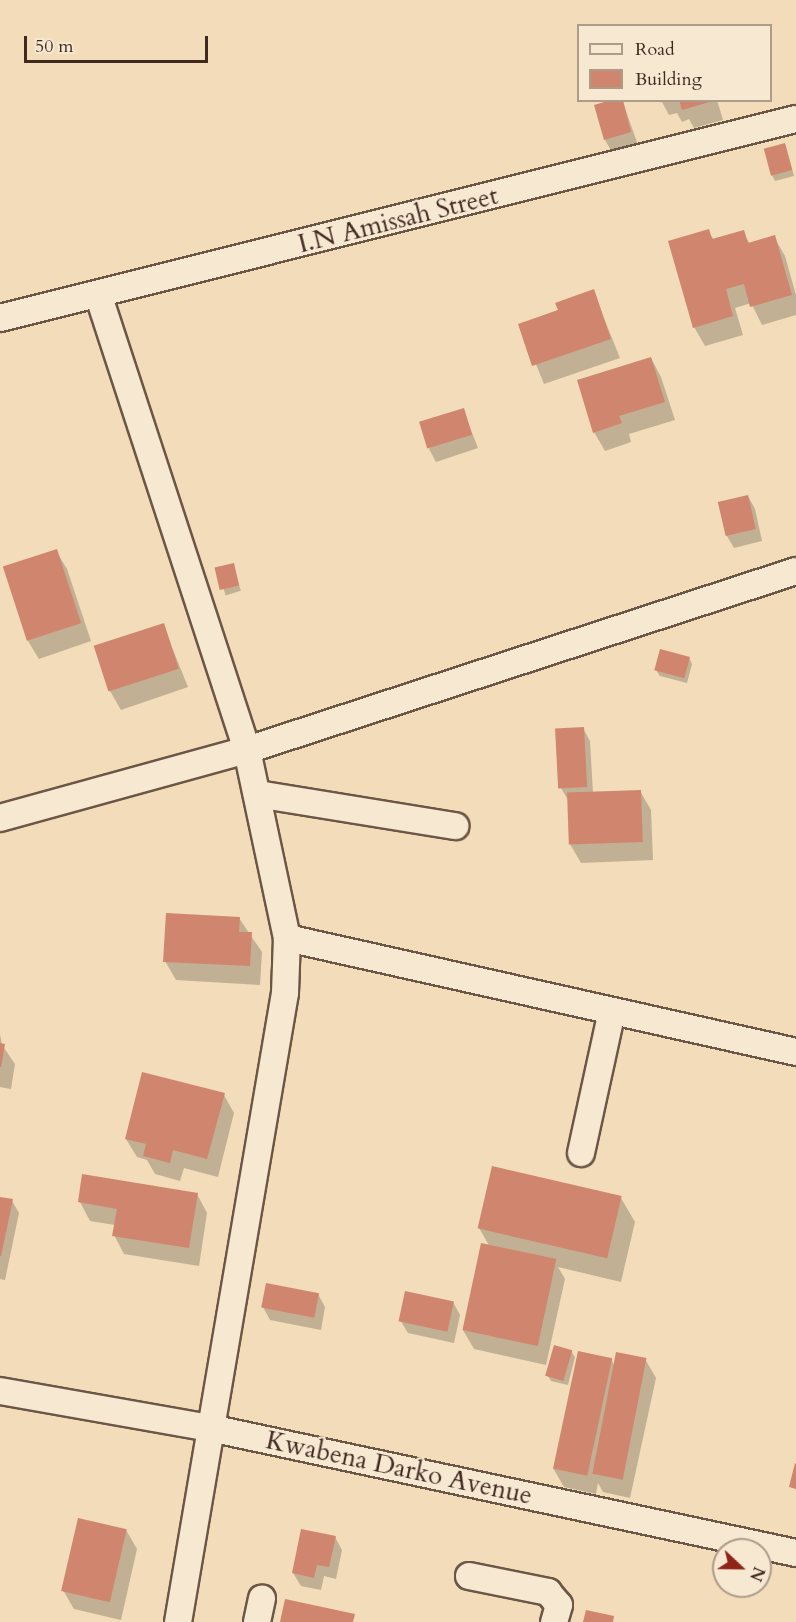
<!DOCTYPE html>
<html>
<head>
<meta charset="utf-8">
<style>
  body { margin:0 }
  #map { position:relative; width:796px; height:1622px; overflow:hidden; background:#f2dcb9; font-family:Cardo,serif }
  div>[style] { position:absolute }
  .shadow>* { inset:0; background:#0003; transform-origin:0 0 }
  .building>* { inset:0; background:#d0856e; transform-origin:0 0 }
  .roads { filter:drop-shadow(2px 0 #6c5646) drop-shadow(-2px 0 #6c5646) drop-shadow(0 2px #6c5646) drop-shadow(0 -2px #6c5646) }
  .street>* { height:26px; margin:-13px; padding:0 13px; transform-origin:13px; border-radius:13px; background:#f7e8d2 }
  span { translate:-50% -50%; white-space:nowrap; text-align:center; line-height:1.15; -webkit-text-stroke:4.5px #f7e8d2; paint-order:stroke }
  .street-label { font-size:26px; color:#40291f }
  .legend { position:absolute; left:577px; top:24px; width:195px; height:78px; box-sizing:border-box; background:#f7e8d2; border:2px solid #ae9c8a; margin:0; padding:8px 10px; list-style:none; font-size:18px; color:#40291f }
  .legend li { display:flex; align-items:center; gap:12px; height:30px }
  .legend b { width:30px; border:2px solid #ae9c8a }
  .north { position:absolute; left:712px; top:1538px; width:60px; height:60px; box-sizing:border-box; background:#f7e8d2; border:2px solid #ae9c8a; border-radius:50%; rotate:112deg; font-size:16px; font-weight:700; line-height:24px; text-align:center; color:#40291f }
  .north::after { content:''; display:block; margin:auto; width:21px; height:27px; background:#8f2418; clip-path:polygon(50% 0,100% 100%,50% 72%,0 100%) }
  .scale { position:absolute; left:24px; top:36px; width:184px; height:27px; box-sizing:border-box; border:3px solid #40291f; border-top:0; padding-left:8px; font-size:18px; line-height:21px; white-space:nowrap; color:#40291f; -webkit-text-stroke:4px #f7e8d2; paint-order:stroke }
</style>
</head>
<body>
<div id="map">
  <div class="shadow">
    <i style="clip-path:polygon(622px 100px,638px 145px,612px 152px,605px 140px)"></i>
    <i style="clip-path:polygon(661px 100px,717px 100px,723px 120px,694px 128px,689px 119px,682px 122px,677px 113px,669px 115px)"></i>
    <i style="clip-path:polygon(785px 144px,794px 176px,775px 181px,772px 175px)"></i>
    <i style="clip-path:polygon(708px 231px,714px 240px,743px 232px,750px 244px,774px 237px,785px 256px,796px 295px,796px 315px,762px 325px,751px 303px,735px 308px,743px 335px,705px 346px,694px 327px)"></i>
    <i style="clip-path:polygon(593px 291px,620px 358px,544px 384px,520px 325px,560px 311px)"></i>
    <i style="clip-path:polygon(651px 358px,661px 377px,675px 420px,629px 434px,631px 442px,605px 451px,594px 432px)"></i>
    <i style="clip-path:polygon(463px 410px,478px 448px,436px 462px,429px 449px)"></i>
    <i style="clip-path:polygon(748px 496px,755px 509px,762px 541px,734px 548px,727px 536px,719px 503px)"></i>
    <i style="clip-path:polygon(56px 551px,67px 569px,91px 641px,39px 659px,28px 641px)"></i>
    <i style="left:233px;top:565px;width:27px;height:16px;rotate:73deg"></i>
    <i style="clip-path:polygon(163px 625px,188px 687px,121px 710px,110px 691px)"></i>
    <i style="clip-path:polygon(689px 658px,692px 664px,687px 683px,660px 676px,656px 670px)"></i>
    <i style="clip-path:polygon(583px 728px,590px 741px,593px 793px,640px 791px,651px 810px,653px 860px,581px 863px,570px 844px,568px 800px,561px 788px)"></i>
    <i style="clip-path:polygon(239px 918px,262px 952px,260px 985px,176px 980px,165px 961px)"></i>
    <i style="clip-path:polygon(0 1034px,2px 1045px,15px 1064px,11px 1089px,0 1087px)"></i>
    <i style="clip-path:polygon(224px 1095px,234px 1113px,218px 1177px,184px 1168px,180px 1181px,155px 1174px,147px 1160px,137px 1157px,126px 1139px)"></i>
    <i style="clip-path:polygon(197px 1194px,207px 1213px,199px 1266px,124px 1254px,114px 1235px,115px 1225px,90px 1221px,80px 1202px)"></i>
    <i style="clip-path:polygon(621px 1198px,635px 1222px,621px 1282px,558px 1267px,565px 1279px,546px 1365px,474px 1349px,463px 1330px,490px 1247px,479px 1228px)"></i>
    <i style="clip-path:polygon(12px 1201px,19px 1213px,5px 1280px,0 1279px,0 1207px)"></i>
    <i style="clip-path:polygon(318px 1294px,325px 1307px,321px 1330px,270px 1320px,263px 1307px)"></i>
    <i style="clip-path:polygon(453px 1302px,460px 1315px,454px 1343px,408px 1333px,400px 1320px)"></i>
    <i style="clip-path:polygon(571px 1351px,575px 1357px,568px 1385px,551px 1381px,548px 1376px)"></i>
    <i style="clip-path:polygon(611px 1359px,615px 1367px,645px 1359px,656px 1378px,630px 1498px,603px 1492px,598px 1483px,596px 1494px,564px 1487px,553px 1468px)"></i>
    <i style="clip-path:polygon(126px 1530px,137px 1549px,121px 1620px,74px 1609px,63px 1590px)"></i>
    <i style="clip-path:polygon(335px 1537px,342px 1550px,336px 1579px,324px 1576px,321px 1590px,301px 1586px,293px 1573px)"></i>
  </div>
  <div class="building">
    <i style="clip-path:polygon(611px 100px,623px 100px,631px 132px,604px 140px,594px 105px)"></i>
    <i style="clip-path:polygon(679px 100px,712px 100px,713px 101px,682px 110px)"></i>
    <i style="left:785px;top:143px;width:28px;height:22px;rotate:75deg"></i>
    <i style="clip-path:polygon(709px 229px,712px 239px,744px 230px,748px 243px,775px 235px,792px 295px,750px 307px,744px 284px,726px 289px,733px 316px,693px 328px,668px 241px)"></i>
    <i style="clip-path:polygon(594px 289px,611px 339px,532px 366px,518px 324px,558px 310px,555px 303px)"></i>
    <i style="clip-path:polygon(651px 357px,665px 402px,619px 416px,622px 423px,593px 433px,577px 380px)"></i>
    <i style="left:464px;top:408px;width:28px;height:47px;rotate:73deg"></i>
    <i style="left:748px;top:495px;width:35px;height:31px;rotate:77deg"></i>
    <i style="left:57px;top:549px;width:78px;height:57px;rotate:72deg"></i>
    <i style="left:234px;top:563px;width:23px;height:20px;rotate:77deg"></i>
    <i style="left:164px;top:623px;width:48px;height:74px;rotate:72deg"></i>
    <i style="left:660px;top:649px;width:31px;height:22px;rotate:15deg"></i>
    <i style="left:584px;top:727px;width:60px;height:29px;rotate:87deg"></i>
    <i style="left:641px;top:790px;width:52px;height:74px;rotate:88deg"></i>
    <i style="clip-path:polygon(166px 913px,240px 917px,239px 932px,252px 932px,250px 966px,163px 962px)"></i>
    <i style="clip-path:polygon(0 1043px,5px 1044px,1px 1067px,0 1067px)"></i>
    <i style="clip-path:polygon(142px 1072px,225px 1093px,207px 1159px,173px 1150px,170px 1163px,143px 1156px,146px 1144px,125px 1139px)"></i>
    <i style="left:492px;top:1166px;width:133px;height:64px;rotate:13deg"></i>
    <i style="clip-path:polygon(82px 1174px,198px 1193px,189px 1248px,112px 1236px,117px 1209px,78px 1202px)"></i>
    <i style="clip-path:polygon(0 1197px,13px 1199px,1px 1256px,0 1256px)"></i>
    <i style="left:481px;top:1243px;width:77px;height:89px;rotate:12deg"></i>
    <i style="left:266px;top:1283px;width:54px;height:25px;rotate:11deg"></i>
    <i style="left:405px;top:1291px;width:50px;height:31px;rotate:12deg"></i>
    <i style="left:554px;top:1345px;width:19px;height:32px;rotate:16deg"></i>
    <i style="left:578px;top:1351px;width:35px;height:120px;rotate:12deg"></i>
    <i style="left:616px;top:1352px;width:31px;height:124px;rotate:11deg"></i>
    <i style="clip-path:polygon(795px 1463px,796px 1464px,796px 1489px,789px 1487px)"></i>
    <i style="left:78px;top:1518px;width:50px;height:75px;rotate:13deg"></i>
    <i style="clip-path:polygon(301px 1529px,336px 1536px,329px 1567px,317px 1565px,314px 1578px,292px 1573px)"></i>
    <i style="clip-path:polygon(285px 1599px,355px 1614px,353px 1622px,280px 1622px)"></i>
    <i style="clip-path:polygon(586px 1610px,614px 1616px,613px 1622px,583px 1622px)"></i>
  </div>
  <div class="roads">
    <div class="street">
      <i style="left:99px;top:297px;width:477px;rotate:71.9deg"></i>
      <i style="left:247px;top:750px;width:192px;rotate:78deg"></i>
      <i style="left:287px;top:938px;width:55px;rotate:92.1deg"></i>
      <i style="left:285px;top:993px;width:638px;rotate:99.65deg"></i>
      <i style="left:0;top:318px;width:820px;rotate:-14.04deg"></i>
      <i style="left:257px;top:794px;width:201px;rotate:9.2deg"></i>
      <i style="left:0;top:818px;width:256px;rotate:-15.4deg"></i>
      <i style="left:247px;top:750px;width:577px;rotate:-18.06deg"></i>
      <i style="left:287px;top:938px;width:522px;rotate:12.62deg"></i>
      <i style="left:581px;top:1153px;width:145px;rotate:-77.7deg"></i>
      <i style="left:0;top:1391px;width:213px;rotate:10deg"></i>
      <i style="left:210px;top:1428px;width:599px;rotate:12.04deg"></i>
      <i style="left:469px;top:1576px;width:81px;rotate:11.4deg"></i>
      <i style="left:548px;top:1592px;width:17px;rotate:50deg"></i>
      <i style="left:559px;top:1605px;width:18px;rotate:106deg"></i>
      <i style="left:257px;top:1622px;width:24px;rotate:-78deg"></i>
    </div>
  </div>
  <div class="street-label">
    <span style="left:398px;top:220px;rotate:-14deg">I.N Amissah Street</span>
    <span style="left:399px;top:1468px;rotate:12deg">Kwabena Darko Avenue</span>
  </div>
  <ul class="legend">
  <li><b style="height:8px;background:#f7e8d2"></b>Road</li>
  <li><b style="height:16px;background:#d0856e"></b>Building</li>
  </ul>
  <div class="north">N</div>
  <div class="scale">50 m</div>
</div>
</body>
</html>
